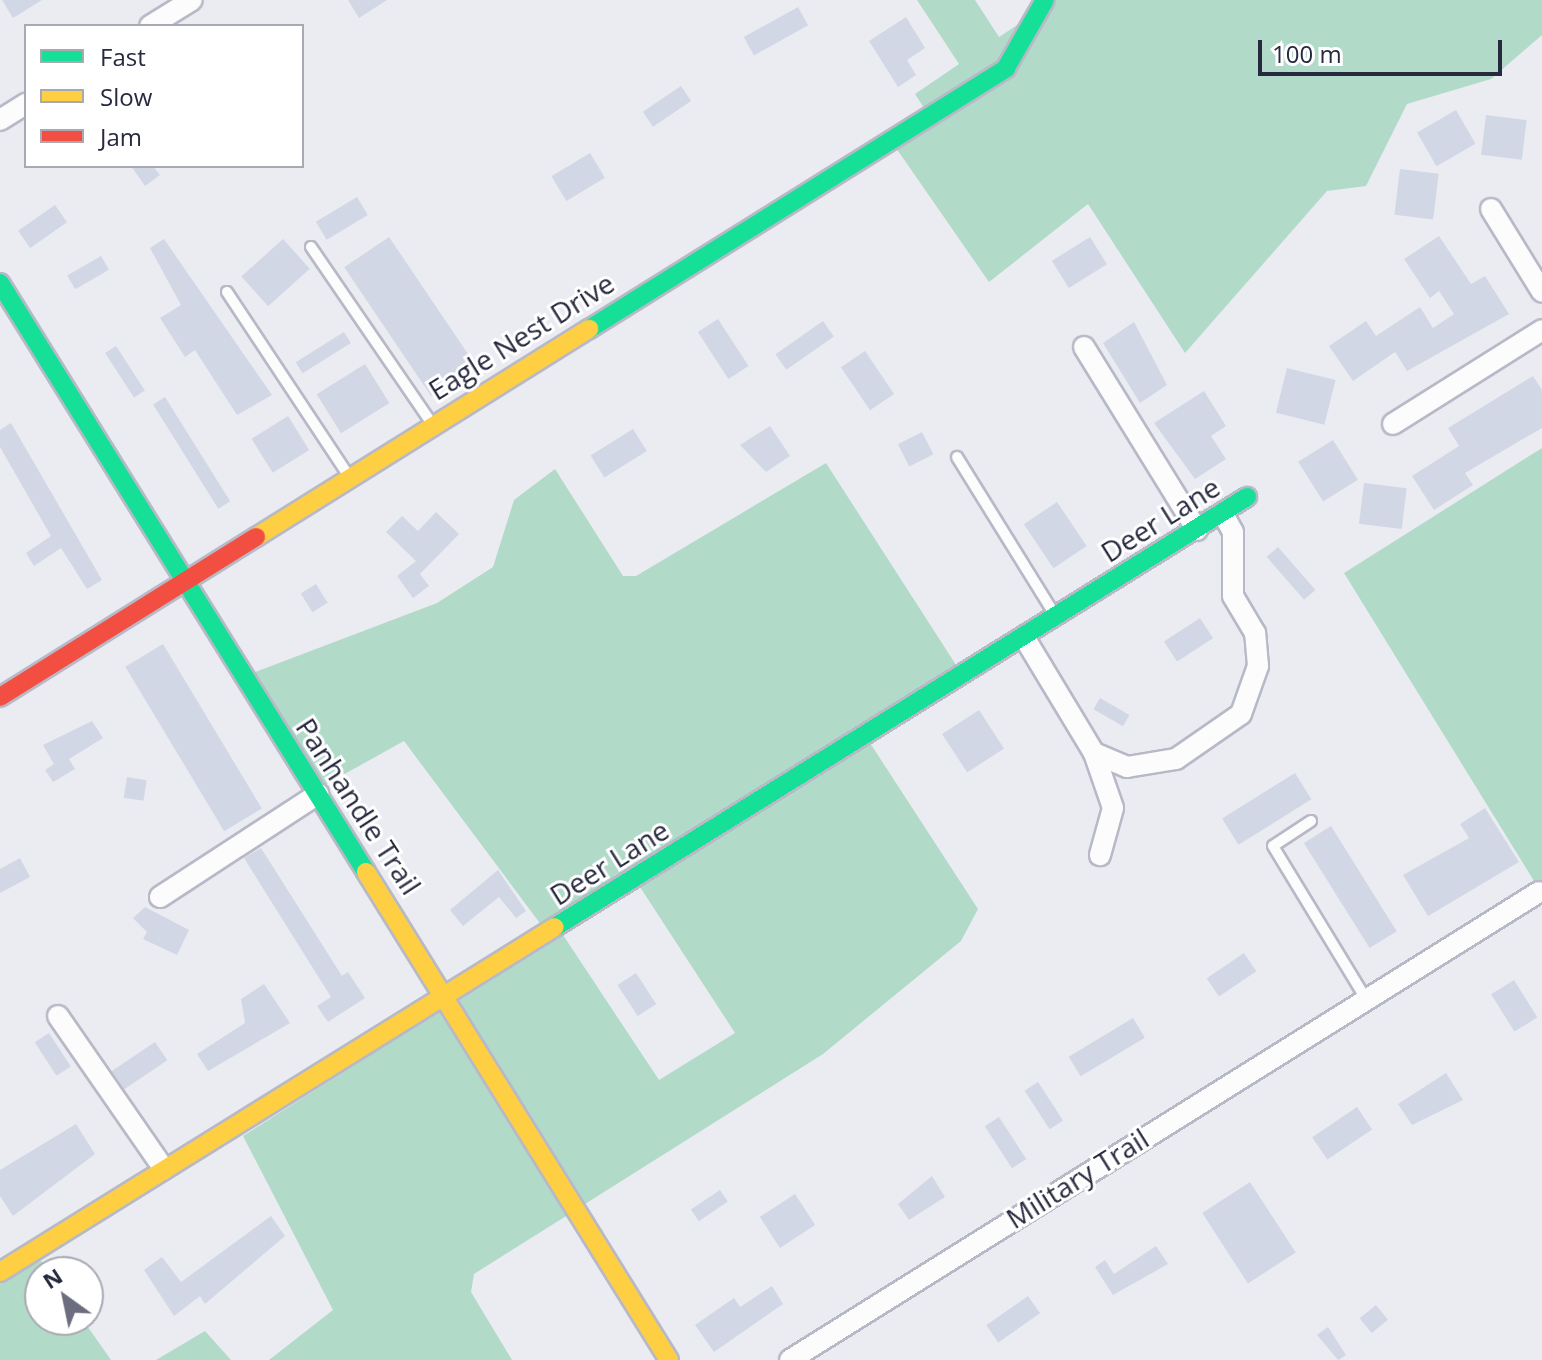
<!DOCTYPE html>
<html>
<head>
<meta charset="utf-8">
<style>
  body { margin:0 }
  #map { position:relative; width:1542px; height:1360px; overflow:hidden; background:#ebecf2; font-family:"Open Sans",sans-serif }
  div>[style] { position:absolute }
  .green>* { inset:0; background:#b2dac9 }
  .building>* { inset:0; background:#d1d7e4; transform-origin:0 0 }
  .roads { filter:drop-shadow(2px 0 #b8b9c7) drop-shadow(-2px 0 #b8b9c7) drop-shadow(0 2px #b8b9c7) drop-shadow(0 -2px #b8b9c7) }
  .lane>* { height:10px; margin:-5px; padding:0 5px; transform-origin:5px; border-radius:5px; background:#fcfcfd }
  .street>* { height:20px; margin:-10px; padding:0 10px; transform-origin:10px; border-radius:10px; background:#fcfcfd }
  .fast>* { height:18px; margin:-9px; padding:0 9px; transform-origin:9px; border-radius:9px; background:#16e098 }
  .slow>* { height:18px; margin:-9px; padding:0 9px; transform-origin:9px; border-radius:9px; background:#ffcf43 }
  .jam>* { height:18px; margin:-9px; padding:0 9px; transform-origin:9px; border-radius:9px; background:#f24e42 }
  span { translate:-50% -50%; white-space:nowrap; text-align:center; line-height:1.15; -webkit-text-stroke:6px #fff; paint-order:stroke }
  .street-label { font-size:28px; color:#27293f }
  .legend { position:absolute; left:24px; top:24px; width:280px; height:144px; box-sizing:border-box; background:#fff; border:2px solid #a9a9b2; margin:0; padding:10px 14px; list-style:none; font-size:24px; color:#27293f }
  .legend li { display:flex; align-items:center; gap:16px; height:40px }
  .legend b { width:40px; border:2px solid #a9a9b2 }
  .north { position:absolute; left:24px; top:1256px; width:80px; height:80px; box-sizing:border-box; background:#fff; border:2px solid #a9a9b2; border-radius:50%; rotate:327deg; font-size:22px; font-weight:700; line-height:32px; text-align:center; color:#27293f }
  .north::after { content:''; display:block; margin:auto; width:28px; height:36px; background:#6c6d7e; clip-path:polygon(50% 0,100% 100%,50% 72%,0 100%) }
  .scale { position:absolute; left:1258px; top:40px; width:244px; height:36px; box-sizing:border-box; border:4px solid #27293f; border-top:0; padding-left:10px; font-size:24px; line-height:28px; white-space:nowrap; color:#27293f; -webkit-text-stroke:6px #fff; paint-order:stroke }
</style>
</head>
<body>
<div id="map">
  <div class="green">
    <i style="clip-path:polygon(917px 0,975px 0,999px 37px,1031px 16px,1000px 60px,924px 108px,915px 94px,959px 64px)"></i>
    <i style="clip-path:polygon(1054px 0,1542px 0,1542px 35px,1491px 79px,1407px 104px,1366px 186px,1327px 191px,1185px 353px,1088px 204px,989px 282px,896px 148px,1013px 74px)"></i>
    <i style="clip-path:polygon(1542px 448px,1542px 894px,1344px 573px)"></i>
    <i style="clip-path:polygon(826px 463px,958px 668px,542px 926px,404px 741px,323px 786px,250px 674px,437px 603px,493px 567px,514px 500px,555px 469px,623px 576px,636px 576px)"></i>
    <i style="clip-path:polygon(870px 743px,978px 909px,961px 941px,823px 1054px,585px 1204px,458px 1000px,563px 935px,659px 1080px,735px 1033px,640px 887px)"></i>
    <i style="clip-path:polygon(444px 1008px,571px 1213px,474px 1274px,471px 1292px,512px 1360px,269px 1360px,333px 1310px,243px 1136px)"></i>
    <i style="clip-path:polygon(39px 1258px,49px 1272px,40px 1272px,40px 1320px,83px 1320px,111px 1360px,0 1360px,0 1283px)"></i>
    <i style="clip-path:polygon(205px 1331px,231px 1360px,156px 1360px)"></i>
  </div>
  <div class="building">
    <i style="clip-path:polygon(2px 0,42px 0,13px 18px)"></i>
    <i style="clip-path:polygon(348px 0,387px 0,359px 18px)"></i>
    <i style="left:798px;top:7px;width:21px;height:62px;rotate:61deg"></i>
    <i style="clip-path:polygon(906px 17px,925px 48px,907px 60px,916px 75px,898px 87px,869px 41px)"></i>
    <i style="left:681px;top:86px;width:18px;height:46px;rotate:56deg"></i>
    <i style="left:1456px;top:110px;width:39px;height:45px;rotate:60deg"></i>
    <i style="left:1486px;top:115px;width:41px;height:40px;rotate:7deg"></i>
    <i style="left:590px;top:153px;width:29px;height:45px;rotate:59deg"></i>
    <i style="clip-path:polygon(131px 166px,153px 166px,160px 175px,145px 186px)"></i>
    <i style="left:1400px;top:169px;width:39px;height:46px;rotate:7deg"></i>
    <i style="left:357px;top:197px;width:21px;height:48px;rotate:59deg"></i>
    <i style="left:55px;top:205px;width:21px;height:45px;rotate:55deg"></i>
    <i style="clip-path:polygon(1439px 236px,1471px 284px,1485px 276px,1509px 314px,1407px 371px,1395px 352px,1353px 381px,1329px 346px,1366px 321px,1376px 336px,1420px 307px,1433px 328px,1454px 314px,1439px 291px,1430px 298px,1404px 259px)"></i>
    <i style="left:389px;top:237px;width:156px;height:54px;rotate:56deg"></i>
    <i style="left:1090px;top:237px;width:32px;height:45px;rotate:58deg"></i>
    <i style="clip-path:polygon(164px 239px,272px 395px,237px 415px,195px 350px,185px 357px,160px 318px,181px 305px,150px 248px)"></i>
    <i style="left:283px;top:239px;width:40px;height:56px;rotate:48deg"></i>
    <i style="left:101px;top:256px;width:16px;height:39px;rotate:60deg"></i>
    <i style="left:718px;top:319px;width:56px;height:24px;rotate:57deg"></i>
    <i style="left:823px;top:321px;width:19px;height:58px;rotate:55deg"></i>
    <i style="clip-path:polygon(1134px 322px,1167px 385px,1140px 403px,1103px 343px)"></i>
    <i style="left:344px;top:332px;width:13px;height:57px;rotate:58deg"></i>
    <i style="left:116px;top:346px;width:53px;height:13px;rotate:57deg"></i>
    <i style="left:865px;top:351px;width:52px;height:29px;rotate:56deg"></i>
    <i style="left:365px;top:364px;width:46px;height:57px;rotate:58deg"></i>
    <i style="left:1287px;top:368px;width:50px;height:46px;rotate:14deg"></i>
    <i style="clip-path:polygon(1533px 376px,1542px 390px,1542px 428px,1465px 473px,1473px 485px,1434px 510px,1412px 476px,1459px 446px,1448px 428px)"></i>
    <i style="clip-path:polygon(1204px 391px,1226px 426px,1211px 436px,1226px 459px,1195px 479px,1154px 423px)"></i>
    <i style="left:165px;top:397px;width:123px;height:14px;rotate:58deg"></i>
    <i style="left:288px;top:416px;width:40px;height:43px;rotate:58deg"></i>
    <i style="clip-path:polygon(11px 423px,102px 580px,87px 589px,61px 548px,34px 566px,26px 553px,51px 536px,0 447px,0 430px)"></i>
    <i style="clip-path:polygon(770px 426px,790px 456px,766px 472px,740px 445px)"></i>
    <i style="left:633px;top:429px;width:26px;height:50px;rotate:58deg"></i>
    <i style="left:922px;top:432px;width:25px;height:27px;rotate:63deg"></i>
    <i style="left:1333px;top:440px;width:47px;height:41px;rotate:58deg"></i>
    <i style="left:1364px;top:483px;width:43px;height:41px;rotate:7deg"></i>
    <i style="left:1057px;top:502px;width:53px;height:40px;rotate:56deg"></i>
    <i style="clip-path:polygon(436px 512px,459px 534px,420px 574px,429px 586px,413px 598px,397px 576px,416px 561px,386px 532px,402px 516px,418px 531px)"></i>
    <i style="left:1278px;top:547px;width:57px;height:15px;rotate:49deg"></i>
    <i style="left:316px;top:584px;width:22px;height:18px;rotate:58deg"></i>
    <i style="left:1200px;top:618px;width:24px;height:43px;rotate:57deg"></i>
    <i style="left:163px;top:644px;width:192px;height:44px;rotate:59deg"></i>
    <i style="left:1100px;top:698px;width:34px;height:13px;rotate:30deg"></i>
    <i style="left:979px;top:710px;width:46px;height:44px;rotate:57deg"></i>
    <i style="clip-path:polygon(92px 721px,103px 738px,69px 759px,75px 769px,53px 782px,45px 770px,54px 764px,43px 745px)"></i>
    <i style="left:1295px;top:773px;width:31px;height:86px;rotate:58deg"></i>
    <i style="left:127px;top:777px;width:20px;height:21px;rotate:9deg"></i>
    <i style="clip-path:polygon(1485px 808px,1519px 862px,1428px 916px,1403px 875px,1469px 838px,1460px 824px)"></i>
    <i style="left:1331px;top:826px;width:124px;height:32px;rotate:58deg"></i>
    <i style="clip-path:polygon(261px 848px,342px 976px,348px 972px,365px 998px,328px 1022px,317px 1006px,331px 997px,244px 858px)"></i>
    <i style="clip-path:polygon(20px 858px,30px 877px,0 893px,0 869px)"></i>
    <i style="clip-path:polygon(498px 870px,526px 911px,516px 918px,499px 897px,463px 926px,450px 910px)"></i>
    <i style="clip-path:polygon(145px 907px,189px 930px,177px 955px,143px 939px,147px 932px,133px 918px)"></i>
    <i style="left:1244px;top:953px;width:22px;height:45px;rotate:56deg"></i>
    <i style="left:636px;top:973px;width:37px;height:22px;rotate:57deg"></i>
    <i style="left:1514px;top:980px;width:44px;height:27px;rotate:58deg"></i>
    <i style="clip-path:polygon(264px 984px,290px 1023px,208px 1071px,197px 1054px,245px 1023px,241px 999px)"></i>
    <i style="left:1133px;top:1018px;width:23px;height:75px;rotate:59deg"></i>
    <i style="left:49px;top:1033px;width:40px;height:17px;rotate:57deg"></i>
    <i style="left:155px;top:1042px;width:22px;height:52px;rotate:56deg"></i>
    <i style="clip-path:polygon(1446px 1073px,1463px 1100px,1412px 1125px,1398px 1104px)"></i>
    <i style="left:1038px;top:1082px;width:46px;height:16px;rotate:57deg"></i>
    <i style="left:1357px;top:1107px;width:27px;height:54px;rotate:56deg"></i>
    <i style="left:999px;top:1117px;width:50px;height:17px;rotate:57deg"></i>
    <i style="clip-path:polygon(76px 1124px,95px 1154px,13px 1216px,0 1196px,0 1170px)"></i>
    <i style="clip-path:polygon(932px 1176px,945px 1197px,909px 1220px,898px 1204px)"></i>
    <i style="left:1250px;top:1182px;width:84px;height:57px;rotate:57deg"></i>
    <i style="left:720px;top:1190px;width:14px;height:35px;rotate:56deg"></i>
    <i style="left:795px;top:1194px;width:37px;height:42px;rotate:57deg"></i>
    <i style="clip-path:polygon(271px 1216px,285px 1236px,205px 1304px,200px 1296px,174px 1316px,144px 1270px,162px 1257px,181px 1282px)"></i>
    <i style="clip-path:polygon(1156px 1246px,1168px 1264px,1113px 1295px,1095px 1267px,1105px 1260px,1114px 1274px)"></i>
    <i style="clip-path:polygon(772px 1286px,783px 1304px,714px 1352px,695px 1325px,734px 1298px,740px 1307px)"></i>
    <i style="left:1028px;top:1296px;width:21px;height:51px;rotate:55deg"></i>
    <i style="left:1376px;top:1305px;width:19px;height:21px;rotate:51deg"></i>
    <i style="clip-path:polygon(1328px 1327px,1346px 1355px,1338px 1360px,1317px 1335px)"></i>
  </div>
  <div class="roads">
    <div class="lane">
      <i style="left:311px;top:247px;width:214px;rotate:55.6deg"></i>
      <i style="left:227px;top:292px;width:219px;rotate:56.5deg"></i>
      <i style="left:957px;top:457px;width:186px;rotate:58.2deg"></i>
      <i style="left:1311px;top:821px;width:45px;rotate:146.7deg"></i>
      <i style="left:1273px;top:846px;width:179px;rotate:58.7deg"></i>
    </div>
    <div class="street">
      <i style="left:150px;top:26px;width:49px;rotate:-31.8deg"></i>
      <i style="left:0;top:120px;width:31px;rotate:-32deg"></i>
      <i style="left:1491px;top:209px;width:97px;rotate:58.4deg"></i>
      <i style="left:1084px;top:347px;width:215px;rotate:58.3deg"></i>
      <i style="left:1393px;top:424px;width:176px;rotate:-32.2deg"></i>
      <i style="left:1024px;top:637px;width:135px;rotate:58.9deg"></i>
      <i style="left:1094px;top:753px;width:36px;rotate:23deg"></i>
      <i style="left:1127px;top:767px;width:50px;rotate:-9.3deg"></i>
      <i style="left:1176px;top:759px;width:79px;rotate:-34.7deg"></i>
      <i style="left:1241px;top:714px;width:51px;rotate:-70.5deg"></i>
      <i style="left:1258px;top:666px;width:33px;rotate:-95deg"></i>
      <i style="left:1255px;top:633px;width:43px;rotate:-120.7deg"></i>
      <i style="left:1233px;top:596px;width:64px;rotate:-90deg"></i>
      <i style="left:1233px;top:532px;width:21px;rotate:-119deg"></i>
      <i style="left:1094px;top:753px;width:58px;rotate:70.9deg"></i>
      <i style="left:1113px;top:808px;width:49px;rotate:105.5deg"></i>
      <i style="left:160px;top:897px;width:189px;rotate:-33.1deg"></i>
      <i style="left:58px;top:1016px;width:186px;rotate:55.3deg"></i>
      <i style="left:790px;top:1360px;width:883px;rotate:-32deg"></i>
    </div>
    <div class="fast">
      <i style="left:0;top:283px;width:693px;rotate:58.14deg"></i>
      <i style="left:589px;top:329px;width:492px;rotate:-32deg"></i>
      <i style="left:1006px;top:68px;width:78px;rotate:-60.2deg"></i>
      <i style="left:555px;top:927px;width:815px;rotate:-31.86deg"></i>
    </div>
    <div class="slow">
      <i style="left:256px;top:537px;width:393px;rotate:-32deg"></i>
      <i style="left:366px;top:872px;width:574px;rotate:58.16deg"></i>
      <i style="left:0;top:1272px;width:653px;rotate:-31.87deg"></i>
    </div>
    <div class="jam">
      <i style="left:0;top:697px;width:302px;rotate:-32deg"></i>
    </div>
  </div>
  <div class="street-label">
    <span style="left:521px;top:336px;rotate:-32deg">Eagle Nest Drive</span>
    <span style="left:1160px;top:519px;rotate:-32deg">Deer Lane</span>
    <span style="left:359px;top:806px;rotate:57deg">Panhandle Trail</span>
    <span style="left:609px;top:862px;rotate:-32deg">Deer Lane</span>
    <span style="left:1077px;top:1178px;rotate:-32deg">Military Trail</span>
  </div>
  <ul class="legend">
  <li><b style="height:10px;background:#16e098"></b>Fast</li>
  <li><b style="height:10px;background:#ffcf43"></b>Slow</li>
  <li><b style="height:10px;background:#f24e42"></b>Jam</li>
  </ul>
  <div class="north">N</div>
  <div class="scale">100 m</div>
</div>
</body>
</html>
